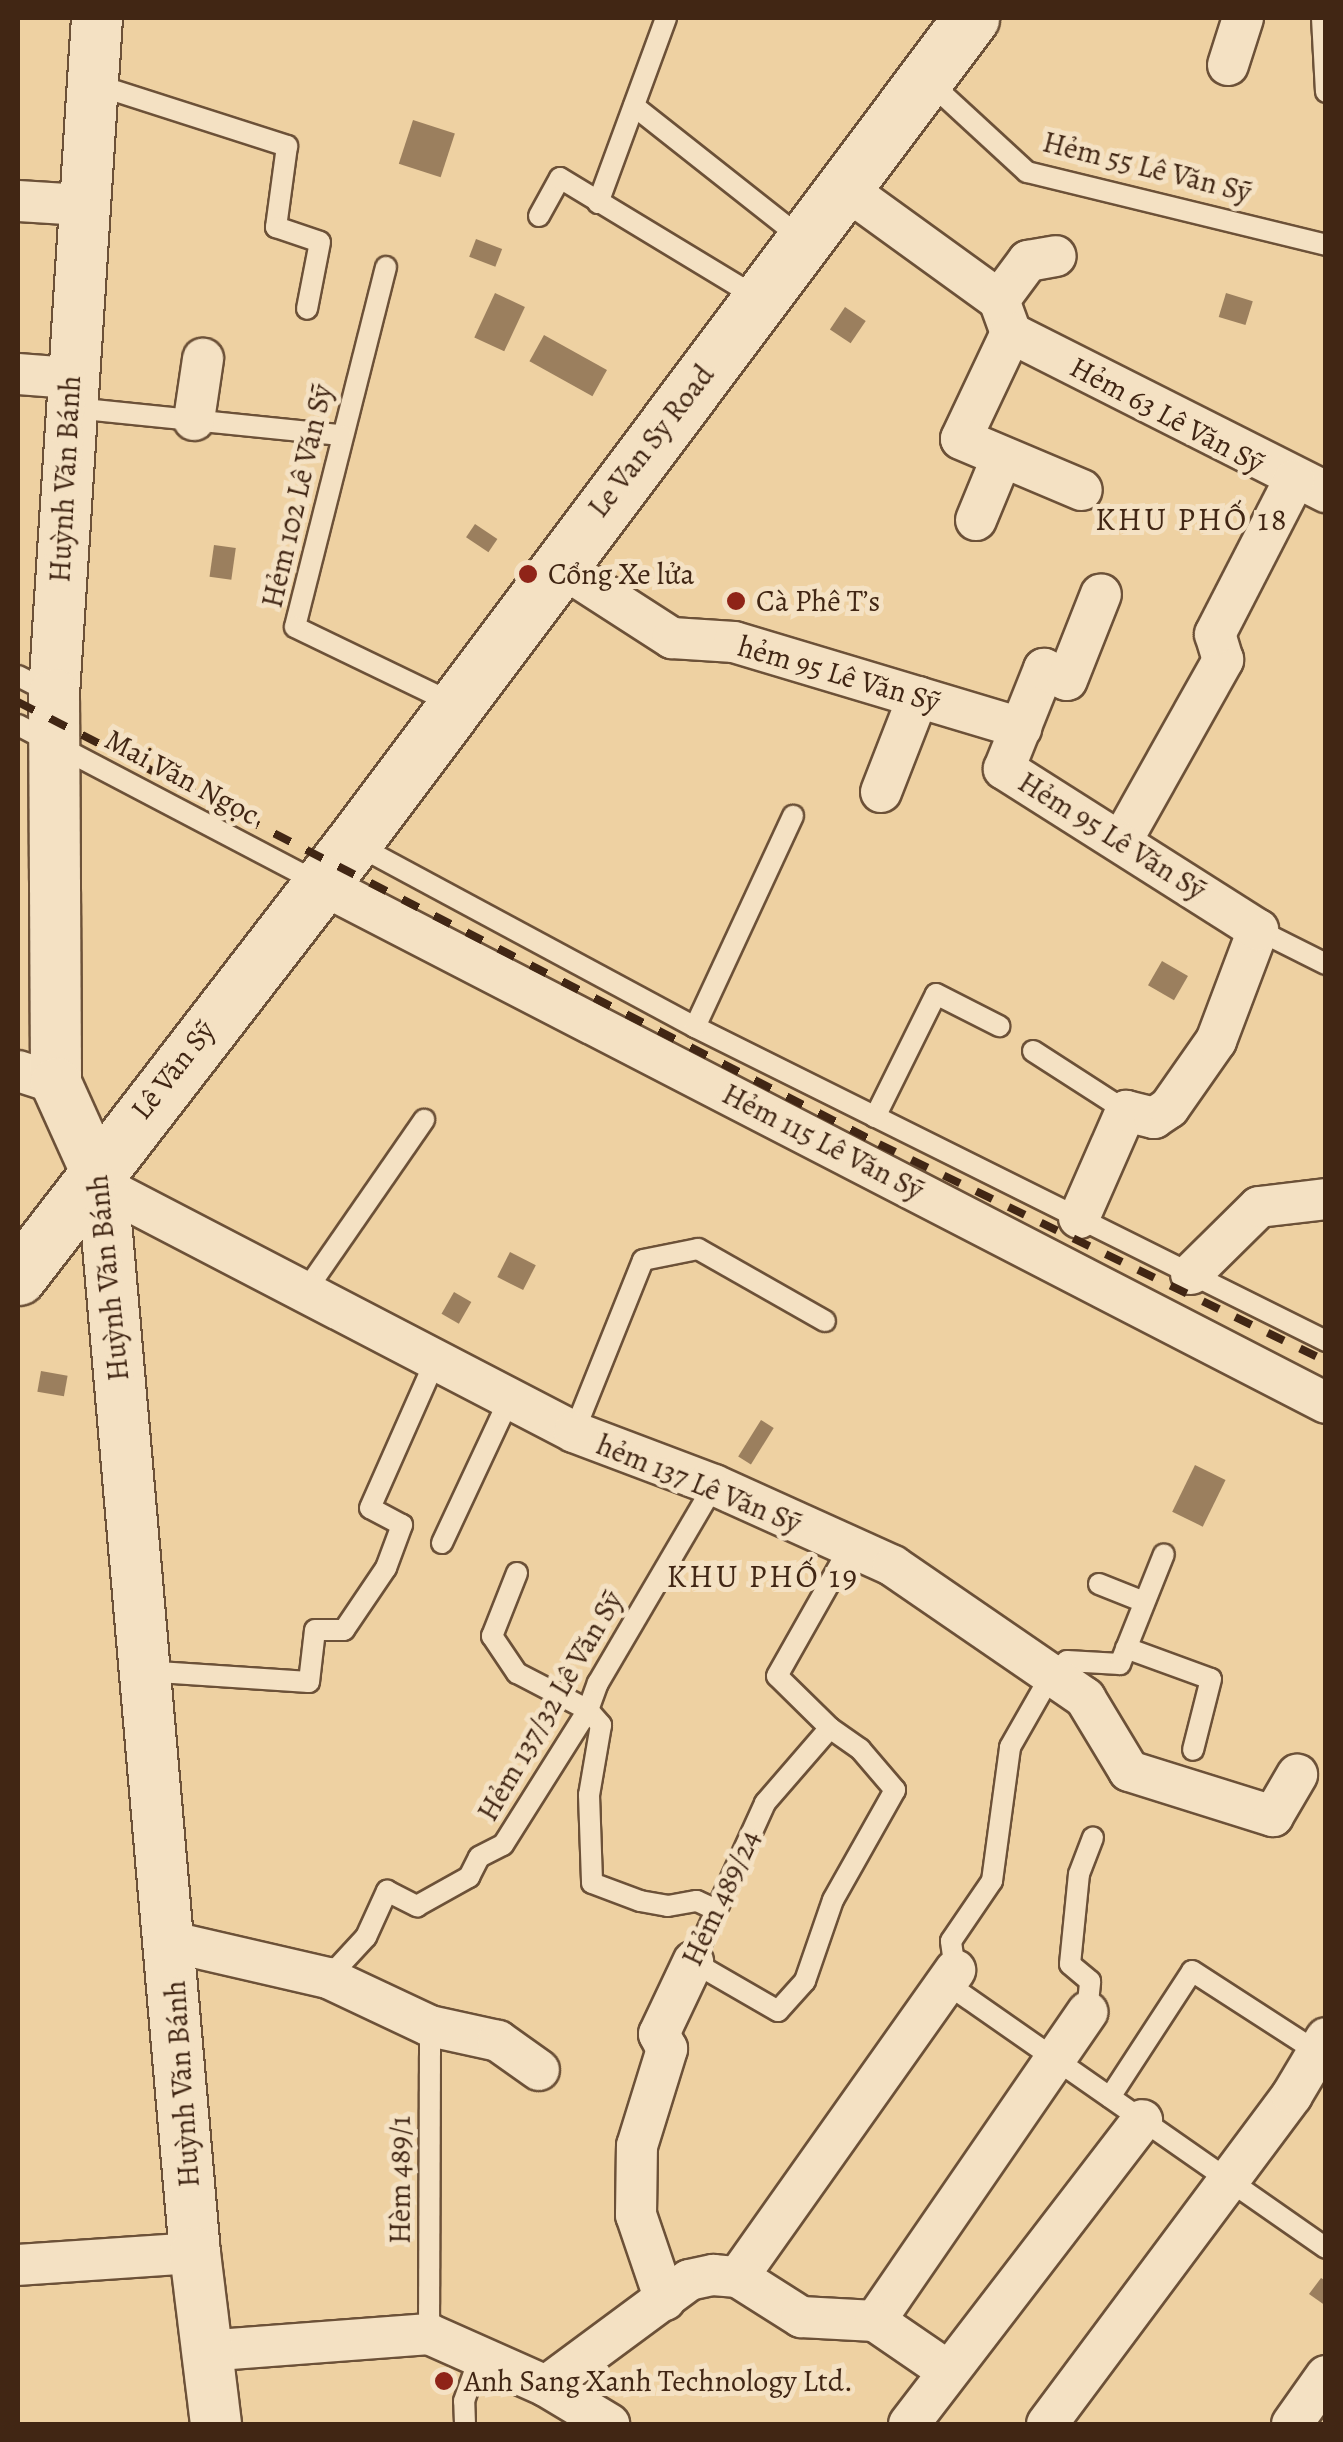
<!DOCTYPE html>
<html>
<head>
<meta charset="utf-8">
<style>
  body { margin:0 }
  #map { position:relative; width:1343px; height:2442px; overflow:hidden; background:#eed1a2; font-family:Alegreya,serif }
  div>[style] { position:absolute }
  .building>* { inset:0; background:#9b7f5e; transform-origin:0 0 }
  .roads { filter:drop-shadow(2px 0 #6c5138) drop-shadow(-2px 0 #6c5138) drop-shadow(0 2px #6c5138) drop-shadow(0 -2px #6c5138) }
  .service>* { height:20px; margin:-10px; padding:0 10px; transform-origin:10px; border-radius:10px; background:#f4e1c3 }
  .minor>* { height:40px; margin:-20px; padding:0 20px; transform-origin:20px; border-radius:20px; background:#f4e1c3 }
  .tertiary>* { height:50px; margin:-25px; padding:0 25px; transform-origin:25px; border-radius:25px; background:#f4e1c3 }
  .secondary>* { height:55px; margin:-27.5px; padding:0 27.5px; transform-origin:27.5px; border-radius:27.5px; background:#f4e1c3 }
  .rail>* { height:8px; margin-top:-4px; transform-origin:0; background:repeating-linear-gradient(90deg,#412614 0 18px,transparent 0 36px) }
  .dots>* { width:28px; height:28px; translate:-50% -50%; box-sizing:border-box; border:5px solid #f4e1c3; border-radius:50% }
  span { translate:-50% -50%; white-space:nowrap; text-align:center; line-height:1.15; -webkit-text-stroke:10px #f4e1c3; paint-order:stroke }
  .street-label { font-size:30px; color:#412614 }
  .poi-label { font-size:30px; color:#412614 }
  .left { translate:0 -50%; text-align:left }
  .neighbourhood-label { font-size:32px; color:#412614; letter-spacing:2.5px }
  .frame { position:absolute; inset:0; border:20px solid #412614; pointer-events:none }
</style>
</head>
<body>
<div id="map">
  <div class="building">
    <i style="left:413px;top:120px;width:44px;height:46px;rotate:18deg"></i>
    <i style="left:476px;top:239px;width:28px;height:19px;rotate:21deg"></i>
    <i style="left:495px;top:293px;width:33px;height:49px;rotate:25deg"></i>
    <i style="left:1226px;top:293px;width:28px;height:25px;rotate:17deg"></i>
    <i style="left:845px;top:307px;width:25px;height:27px;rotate:34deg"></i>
    <i style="left:544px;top:335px;width:72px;height:30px;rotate:29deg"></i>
    <i style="left:475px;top:524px;width:27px;height:16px;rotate:34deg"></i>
    <i style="left:214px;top:545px;width:22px;height:32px;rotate:8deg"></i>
    <i style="left:1162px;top:961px;width:30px;height:28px;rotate:30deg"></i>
    <i style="left:510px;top:1252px;width:29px;height:28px;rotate:27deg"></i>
    <i style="left:454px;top:1292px;width:20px;height:25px;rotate:30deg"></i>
    <i style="left:41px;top:1371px;width:27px;height:21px;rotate:10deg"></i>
    <i style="left:761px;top:1420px;width:15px;height:43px;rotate:32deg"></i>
    <i style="left:1195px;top:1465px;width:34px;height:52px;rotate:26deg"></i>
    <i style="clip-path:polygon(1321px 2278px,1326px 2281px,1326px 2306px,1309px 2294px)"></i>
  </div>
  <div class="roads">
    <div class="service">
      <i style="left:1322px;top:18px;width:74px;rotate:86.9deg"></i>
      <i style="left:927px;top:80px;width:136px;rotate:42.6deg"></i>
      <i style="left:1027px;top:172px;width:308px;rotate:13.7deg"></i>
      <i style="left:94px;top:84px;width:203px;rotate:17.8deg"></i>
      <i style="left:287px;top:146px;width:82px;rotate:97.7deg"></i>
      <i style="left:276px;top:227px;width:46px;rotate:18.8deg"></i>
      <i style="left:320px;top:242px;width:68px;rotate:101deg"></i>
      <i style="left:634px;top:106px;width:213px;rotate:38.3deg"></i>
      <i style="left:598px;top:203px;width:197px;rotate:-69.8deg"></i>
      <i style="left:539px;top:216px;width:43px;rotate:-61.1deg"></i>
      <i style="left:560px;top:178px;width:234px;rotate:31.2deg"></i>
      <i style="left:386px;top:267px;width:371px;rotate:104.2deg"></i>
      <i style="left:295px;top:627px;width:174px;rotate:25.8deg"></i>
      <i style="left:74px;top:408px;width:268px;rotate:5.8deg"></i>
      <i style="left:18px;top:676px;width:38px;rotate:27deg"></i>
      <i style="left:18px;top:725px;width:338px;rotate:27.7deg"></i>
      <i style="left:355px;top:844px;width:386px;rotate:28.3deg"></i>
      <i style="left:695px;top:1027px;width:705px;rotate:26.46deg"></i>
      <i style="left:1258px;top:930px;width:76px;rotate:26.6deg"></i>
      <i style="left:695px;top:1027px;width:233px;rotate:-65.1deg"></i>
      <i style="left:1033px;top:1051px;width:111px;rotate:32.8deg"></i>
      <i style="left:875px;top:1117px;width:137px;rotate:-63.6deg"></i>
      <i style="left:936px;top:994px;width:71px;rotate:26.9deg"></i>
      <i style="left:307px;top:1289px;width:206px;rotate:-55.3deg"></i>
      <i style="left:574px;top:1432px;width:185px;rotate:-68.1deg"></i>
      <i style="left:643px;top:1260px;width:56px;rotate:-11.3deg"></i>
      <i style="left:698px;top:1249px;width:146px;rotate:29.6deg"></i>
      <i style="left:442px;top:1543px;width:160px;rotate:-64.9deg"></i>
      <i style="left:517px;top:1573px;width:68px;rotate:111.6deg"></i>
      <i style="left:492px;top:1636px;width:45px;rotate:56deg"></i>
      <i style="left:517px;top:1673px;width:80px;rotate:27.5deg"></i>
      <i style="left:588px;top:1710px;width:20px;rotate:49deg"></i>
      <i style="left:601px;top:1725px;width:71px;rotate:99.7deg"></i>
      <i style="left:589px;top:1795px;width:88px;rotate:88deg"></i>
      <i style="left:592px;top:1883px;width:51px;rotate:20.6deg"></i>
      <i style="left:640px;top:1901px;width:28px;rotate:10deg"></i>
      <i style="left:668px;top:1906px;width:29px;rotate:-10deg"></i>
      <i style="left:697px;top:1901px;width:21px;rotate:25deg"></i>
      <i style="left:1099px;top:1584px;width:48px;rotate:21.8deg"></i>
      <i style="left:1126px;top:1648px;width:90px;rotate:20deg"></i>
      <i style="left:1211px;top:1679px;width:73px;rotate:104.2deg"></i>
      <i style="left:143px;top:1671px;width:166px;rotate:3.8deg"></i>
      <i style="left:309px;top:1682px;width:52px;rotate:-83.4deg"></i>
      <i style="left:315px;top:1630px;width:29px"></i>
      <i style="left:344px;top:1630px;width:75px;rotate:-55.9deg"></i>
      <i style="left:386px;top:1568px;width:46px;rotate:-69.6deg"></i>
      <i style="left:402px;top:1525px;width:36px;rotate:-152deg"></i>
      <i style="left:370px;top:1508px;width:163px;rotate:-66.1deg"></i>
      <i style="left:830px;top:1728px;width:37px;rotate:35deg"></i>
      <i style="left:860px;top:1749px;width:54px;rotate:49.5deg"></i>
      <i style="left:895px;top:1790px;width:126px;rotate:119.4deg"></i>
      <i style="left:833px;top:1900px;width:86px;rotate:109.1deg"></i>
      <i style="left:805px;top:1981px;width:40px;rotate:132deg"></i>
      <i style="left:778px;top:2011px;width:98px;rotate:-150deg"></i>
      <i style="left:693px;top:1962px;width:175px;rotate:-65.6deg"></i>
      <i style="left:765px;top:1803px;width:99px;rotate:-49.1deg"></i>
      <i style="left:830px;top:1728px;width:74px;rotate:-135.5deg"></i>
      <i style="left:777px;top:1676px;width:148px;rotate:-60.5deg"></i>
      <i style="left:955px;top:1970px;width:29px;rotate:-98deg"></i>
      <i style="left:951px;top:1941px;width:73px;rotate:-55.7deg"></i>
      <i style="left:992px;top:1881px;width:135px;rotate:-82.3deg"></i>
      <i style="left:1010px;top:1747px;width:83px;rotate:-60.3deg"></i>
      <i style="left:1051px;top:1675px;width:21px;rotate:-41deg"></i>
      <i style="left:1067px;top:1661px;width:53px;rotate:3.2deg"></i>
      <i style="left:1120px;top:1664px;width:118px;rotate:-68.2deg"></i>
      <i style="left:328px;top:1978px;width:56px;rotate:-47.2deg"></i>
      <i style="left:366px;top:1937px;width:51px;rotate:-65.5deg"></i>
      <i style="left:387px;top:1891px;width:34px;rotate:27deg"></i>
      <i style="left:417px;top:1906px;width:60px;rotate:-29.1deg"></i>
      <i style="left:469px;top:1877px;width:22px;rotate:-63deg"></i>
      <i style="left:479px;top:1857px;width:27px;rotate:-27deg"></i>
      <i style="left:503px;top:1845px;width:160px;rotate:-57.8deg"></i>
      <i style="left:588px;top:1710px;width:29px;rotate:-70deg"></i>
      <i style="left:598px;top:1683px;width:229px;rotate:-59.6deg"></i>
      <i style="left:946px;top:1983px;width:463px;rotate:34.9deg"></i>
      <i style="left:1087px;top:2012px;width:31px;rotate:-84deg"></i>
      <i style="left:1090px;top:1981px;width:26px;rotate:-140deg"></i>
      <i style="left:1070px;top:1964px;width:90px;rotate:-84.3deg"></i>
      <i style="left:1079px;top:1874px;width:39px;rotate:-69deg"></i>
      <i style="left:1110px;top:2097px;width:150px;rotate:-56.9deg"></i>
      <i style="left:1192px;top:1971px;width:149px;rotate:32.9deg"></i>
      <i style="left:429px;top:2334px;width:308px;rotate:-89.8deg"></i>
      <i style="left:465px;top:2424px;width:23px;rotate:-92deg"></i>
      <i style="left:464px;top:2401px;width:48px;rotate:-70.4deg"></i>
    </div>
    <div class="minor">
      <i style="left:1228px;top:65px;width:49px;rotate:-72.3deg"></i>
      <i style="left:847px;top:190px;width:188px;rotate:35.9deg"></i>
      <i style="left:999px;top:300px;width:35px;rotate:70deg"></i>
      <i style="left:1011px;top:333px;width:353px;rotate:26.8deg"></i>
      <i style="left:18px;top:201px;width:64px;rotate:3.6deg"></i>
      <i style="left:999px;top:300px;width:49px;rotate:-53.4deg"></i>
      <i style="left:1028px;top:261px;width:28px;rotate:-10deg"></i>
      <i style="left:1011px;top:333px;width:117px;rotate:115.3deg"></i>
      <i style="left:961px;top:439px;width:131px;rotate:22.9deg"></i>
      <i style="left:18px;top:374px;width:52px;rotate:4.4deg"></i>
      <i style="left:194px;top:420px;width:62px;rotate:-81.6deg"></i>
      <i style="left:976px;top:520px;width:68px;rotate:-67.6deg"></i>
      <i style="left:557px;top:564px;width:137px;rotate:32.8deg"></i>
      <i style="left:672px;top:638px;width:62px;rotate:3.7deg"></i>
      <i style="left:734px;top:642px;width:300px;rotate:16.7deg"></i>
      <i style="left:881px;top:792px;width:102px;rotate:-68.7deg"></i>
      <i style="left:1121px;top:842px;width:209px;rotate:-60.7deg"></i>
      <i style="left:1223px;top:660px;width:27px;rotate:-107deg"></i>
      <i style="left:1215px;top:634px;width:173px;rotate:-62.8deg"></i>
      <i style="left:319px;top:883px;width:1133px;rotate:27.31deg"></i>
      <i style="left:18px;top:1071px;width:40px;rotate:18deg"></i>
      <i style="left:103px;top:1187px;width:531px;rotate:27.48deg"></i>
      <i style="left:574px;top:1432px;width:150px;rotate:20.7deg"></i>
      <i style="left:714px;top:1485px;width:196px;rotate:24.3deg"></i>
      <i style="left:893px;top:1566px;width:233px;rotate:34.5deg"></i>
      <i style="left:1085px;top:1698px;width:85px;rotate:58.9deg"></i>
      <i style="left:1129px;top:1771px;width:151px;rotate:17.4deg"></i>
      <i style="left:1273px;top:1816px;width:48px;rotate:-59.7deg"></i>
      <i style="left:1079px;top:1218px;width:117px;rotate:-66.3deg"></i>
      <i style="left:1126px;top:1111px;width:29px;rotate:14deg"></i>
      <i style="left:1154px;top:1118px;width:18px;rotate:-34deg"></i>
      <i style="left:1169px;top:1108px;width:82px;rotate:-55deg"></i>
      <i style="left:1216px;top:1041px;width:119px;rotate:-69.3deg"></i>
      <i style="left:1258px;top:930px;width:301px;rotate:-147.6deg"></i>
      <i style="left:1004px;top:769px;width:108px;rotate:-68.2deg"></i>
      <i style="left:1044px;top:669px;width:25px;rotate:26deg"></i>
      <i style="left:1067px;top:680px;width:92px;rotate:-68.4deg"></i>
      <i style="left:1191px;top:1274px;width:95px;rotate:-44.6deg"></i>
      <i style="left:1259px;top:1207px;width:67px;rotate:-6.8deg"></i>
      <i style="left:172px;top:1942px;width:160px;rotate:13deg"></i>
      <i style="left:328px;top:1978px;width:113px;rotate:25.2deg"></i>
      <i style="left:430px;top:2026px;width:70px;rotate:12.4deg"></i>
      <i style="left:498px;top:2041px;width:50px;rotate:35.3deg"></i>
      <i style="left:18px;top:2265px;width:177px;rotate:-3.9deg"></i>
      <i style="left:738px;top:2277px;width:376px;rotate:-54.7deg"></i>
      <i style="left:665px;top:2300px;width:90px;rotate:-108.8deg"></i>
      <i style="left:636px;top:2215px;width:69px;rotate:-89.2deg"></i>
      <i style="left:637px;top:2146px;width:102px;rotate:-72.8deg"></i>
      <i style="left:667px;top:2049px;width:17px;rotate:-118deg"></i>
      <i style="left:659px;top:2034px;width:80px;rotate:-64.7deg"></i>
      <i style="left:875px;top:2321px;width:375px;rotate:-55.5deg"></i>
      <i style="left:204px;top:2351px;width:226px;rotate:-4.3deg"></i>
      <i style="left:429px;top:2334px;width:128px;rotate:24deg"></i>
      <i style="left:546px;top:2386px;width:74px;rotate:31.1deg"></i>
      <i style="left:546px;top:2386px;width:178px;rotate:-36.5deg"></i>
      <i style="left:689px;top:2280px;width:25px;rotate:-12deg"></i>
      <i style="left:713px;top:2275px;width:25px;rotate:5deg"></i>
      <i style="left:738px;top:2277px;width:75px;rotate:32.4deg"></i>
      <i style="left:801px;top:2317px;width:74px;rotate:3.1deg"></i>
      <i style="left:875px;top:2321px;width:88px;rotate:34.4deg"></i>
      <i style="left:909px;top:2424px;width:383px;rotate:-52.5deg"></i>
      <i style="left:1047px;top:2424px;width:410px;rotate:-53.3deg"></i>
      <i style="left:1292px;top:2095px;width:66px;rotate:-59.2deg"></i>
      <i style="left:1292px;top:2424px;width:59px;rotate:-54.7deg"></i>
    </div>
    <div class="tertiary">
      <i style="left:97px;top:18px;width:677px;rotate:93.64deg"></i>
      <i style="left:54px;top:694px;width:389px;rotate:89.7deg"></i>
      <i style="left:56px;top:1083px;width:114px;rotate:65.7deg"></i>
      <i style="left:103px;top:1187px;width:1070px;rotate:85.07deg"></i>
      <i style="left:195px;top:2253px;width:172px;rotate:83deg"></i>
    </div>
    <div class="secondary">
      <i style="left:18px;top:1277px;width:548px;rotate:-52.34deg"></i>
      <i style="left:353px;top:843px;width:1031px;rotate:-53.16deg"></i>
    </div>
  </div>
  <div class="rail">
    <i style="left:18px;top:702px;width:968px;rotate:27.17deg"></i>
    <i style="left:879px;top:1144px;width:497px;rotate:25.9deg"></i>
  </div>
  <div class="dots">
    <i style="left:528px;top:574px;background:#8f2418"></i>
    <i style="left:736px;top:601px;background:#8f2418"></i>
    <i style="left:444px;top:2381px;background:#8f2418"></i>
  </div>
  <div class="street-label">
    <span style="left:1147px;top:167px;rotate:14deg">Hẻm 55 Lê Văn Sỹ</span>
    <span style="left:1167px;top:415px;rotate:28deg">Hẻm 63 Lê Văn Sỹ</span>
    <span style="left:651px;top:441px;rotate:-52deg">Le Van Sy Road</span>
    <span style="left:65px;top:479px;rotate:-87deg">Huỳnh Văn Bánh</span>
    <span style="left:297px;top:496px;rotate:-77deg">Hẻm 102 Lê Văn Sỹ</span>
    <span style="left:839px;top:674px;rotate:16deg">hẻm 95 Lê Văn Sỹ</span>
    <span style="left:182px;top:777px;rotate:28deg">Mai Văn Ngọc</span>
    <span style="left:1112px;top:836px;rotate:32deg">Hẻm 95 Lê Văn Sỹ</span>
    <span style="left:173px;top:1070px;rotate:-52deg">Lê Văn Sỹ</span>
    <span style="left:823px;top:1142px;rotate:27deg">Hẻm 115 Lê Văn Sỹ</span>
    <span style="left:108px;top:1278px;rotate:-96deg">Huỳnh Văn Bánh</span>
    <span style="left:699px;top:1484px;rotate:22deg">hẻm 137 Lê Văn Sỹ</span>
    <span style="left:550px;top:1706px;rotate:-60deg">Hẻm 137/32 Lê Văn Sỹ</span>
    <span style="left:721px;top:1898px;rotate:-65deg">Hẻm 489/24</span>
    <span style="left:182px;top:2084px;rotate:-94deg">Huỳnh Văn Bánh</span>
    <span style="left:400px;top:2180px;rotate:-90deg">Hèm 489/1</span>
  </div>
  <div class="poi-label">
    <span class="left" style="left:548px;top:574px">Cổng Xe lửa</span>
    <span class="left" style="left:756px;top:601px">Cà Phê T’s</span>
    <span class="left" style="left:464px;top:2381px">Anh Sang Xanh Technology Ltd.</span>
  </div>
  <div class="neighbourhood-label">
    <span style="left:1192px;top:519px">KHU PHỐ 18</span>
    <span style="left:763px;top:1576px">KHU PHỐ 19</span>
  </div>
  <div class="frame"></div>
</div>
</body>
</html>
